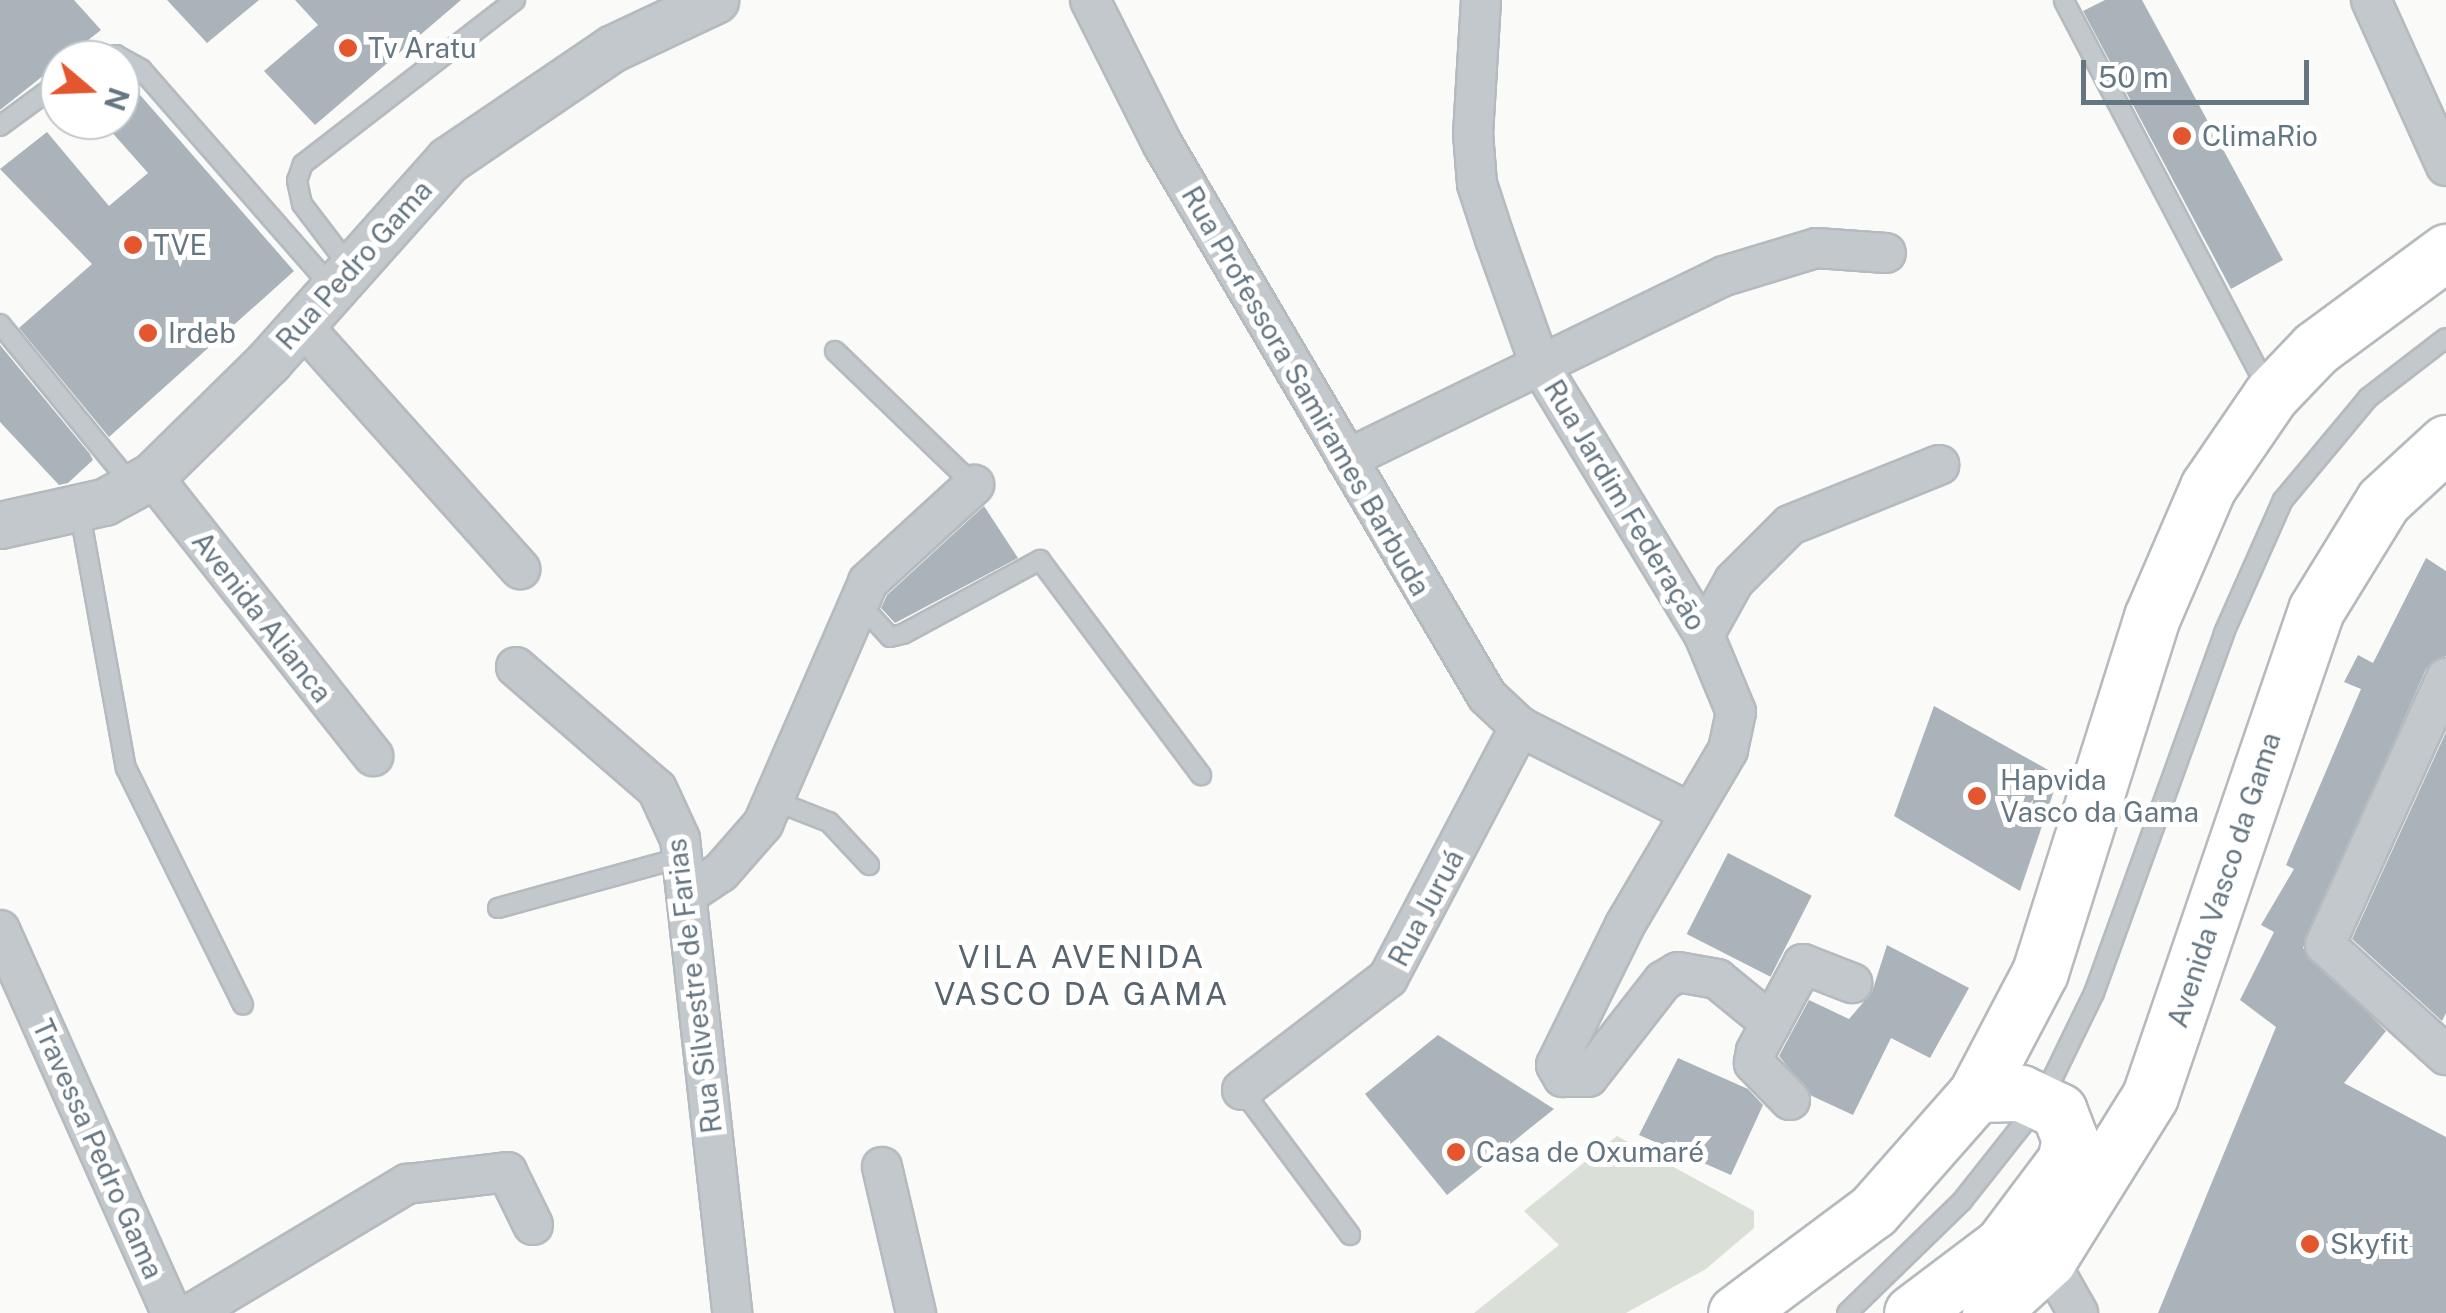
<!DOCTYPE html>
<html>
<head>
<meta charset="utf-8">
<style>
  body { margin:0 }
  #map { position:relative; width:2446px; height:1313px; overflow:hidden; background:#fafaf8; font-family:"Public Sans",sans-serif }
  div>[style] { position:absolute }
  .green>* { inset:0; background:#dadfd7 }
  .building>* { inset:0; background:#aab3b9; transform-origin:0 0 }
  .roads { filter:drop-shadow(2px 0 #b5babe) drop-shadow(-2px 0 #b5babe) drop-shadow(0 2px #b5babe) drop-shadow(0 -2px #b5babe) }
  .service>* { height:18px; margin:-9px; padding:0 9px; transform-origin:9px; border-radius:9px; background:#c3c8cc }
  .minor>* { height:38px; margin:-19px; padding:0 19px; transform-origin:19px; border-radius:19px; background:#c3c8cc }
  .tertiary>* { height:45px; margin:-22.5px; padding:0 22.5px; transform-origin:22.5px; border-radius:22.5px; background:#c3c8cc }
  .primary>* { height:55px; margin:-27.5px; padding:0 27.5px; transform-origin:27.5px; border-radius:27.5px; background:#fff }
  .dots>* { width:28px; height:28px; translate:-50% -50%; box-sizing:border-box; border:5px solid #fff; border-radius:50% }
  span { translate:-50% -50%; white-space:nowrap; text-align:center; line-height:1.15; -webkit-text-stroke:10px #fff; paint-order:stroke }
  .poi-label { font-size:28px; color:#657683 }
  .left { translate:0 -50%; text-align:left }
  .street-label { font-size:28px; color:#657683 }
  .quarter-label { font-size:32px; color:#57646e; letter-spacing:2.5px }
  .north { position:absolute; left:40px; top:40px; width:100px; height:100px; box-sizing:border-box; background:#fff; border:2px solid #c1c8cd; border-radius:50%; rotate:109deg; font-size:28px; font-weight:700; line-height:40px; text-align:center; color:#657683 }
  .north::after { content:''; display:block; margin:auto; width:35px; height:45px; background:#e4572e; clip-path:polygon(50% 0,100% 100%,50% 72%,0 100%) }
  .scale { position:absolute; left:2081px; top:60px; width:228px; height:45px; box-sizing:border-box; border:5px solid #657683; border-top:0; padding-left:12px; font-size:30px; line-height:35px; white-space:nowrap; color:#657683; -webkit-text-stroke:8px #fff; paint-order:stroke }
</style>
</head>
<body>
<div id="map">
  <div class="green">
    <i style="clip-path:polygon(1617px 1136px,1754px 1211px,1754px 1228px,1706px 1269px,1626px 1313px,1474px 1313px,1559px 1245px,1524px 1211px)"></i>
  </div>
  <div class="building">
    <i style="clip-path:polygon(0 0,74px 0,101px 30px,0 110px)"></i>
    <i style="clip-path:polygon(167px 0,259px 0,207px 43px)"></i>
    <i style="clip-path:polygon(295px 0,461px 0,315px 125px,264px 71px,318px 25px)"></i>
    <i style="clip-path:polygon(2105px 0,2142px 0,2283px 260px,2231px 289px,2083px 11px)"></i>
    <i style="clip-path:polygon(120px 72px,294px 271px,109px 437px,19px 328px,92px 264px,0 169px,47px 132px,109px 206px,148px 173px,101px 120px,120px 120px)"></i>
    <i style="clip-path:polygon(0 345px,90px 454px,93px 460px,68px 483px,59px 485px,0 422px)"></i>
    <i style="clip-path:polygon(984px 506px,1018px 558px,895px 623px,881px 608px,887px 595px)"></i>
    <i style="clip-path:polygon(2426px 558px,2446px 571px,2446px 656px,2426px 669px,2303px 948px,2386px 1031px,2344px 1083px,2446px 1137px,2446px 1313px,2158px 1313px,2276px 1027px,2240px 1000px,2274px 932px,2261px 925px,2294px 869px,2286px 865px,2361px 689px,2344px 682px,2358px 655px,2373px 663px)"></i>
    <i style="clip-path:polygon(1934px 706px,2059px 776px,2020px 891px,1894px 816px)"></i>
    <i style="clip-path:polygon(2446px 732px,2446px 1013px,2442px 1021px,2352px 939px)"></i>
    <i style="left:1728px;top:853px;width:94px;height:91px;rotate:27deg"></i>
    <i style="clip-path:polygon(1887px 945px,1969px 988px,1930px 1058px,1891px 1038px,1853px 1115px,1812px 1096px,1779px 1056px,1809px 1000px,1849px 1019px,1872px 992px)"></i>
    <i style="clip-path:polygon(1438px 1035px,1554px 1109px,1447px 1195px,1365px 1094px)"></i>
    <i style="clip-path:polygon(1678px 1058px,1748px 1089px,1763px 1105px,1731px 1175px,1639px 1135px)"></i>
  </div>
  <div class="roads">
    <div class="service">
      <i style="left:2064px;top:1px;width:439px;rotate:62.3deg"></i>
      <i style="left:95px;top:60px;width:22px;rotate:-13deg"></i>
      <i style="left:116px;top:55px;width:29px;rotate:29deg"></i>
      <i style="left:141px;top:69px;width:290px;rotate:48.8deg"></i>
      <i style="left:0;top:126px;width:74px;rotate:-36.3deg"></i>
      <i style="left:349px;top:266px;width:78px;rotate:-127.2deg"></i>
      <i style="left:302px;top:204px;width:24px;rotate:-102deg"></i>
      <i style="left:297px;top:181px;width:18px;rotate:-71deg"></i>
      <i style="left:303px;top:164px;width:268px;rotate:-37.7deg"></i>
      <i style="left:0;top:324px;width:207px;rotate:50.7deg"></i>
      <i style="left:835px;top:351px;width:193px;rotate:44deg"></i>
      <i style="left:79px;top:508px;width:264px;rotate:79.8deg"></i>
      <i style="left:126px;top:768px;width:264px;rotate:63.7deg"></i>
      <i style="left:859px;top:603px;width:46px;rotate:47.6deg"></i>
      <i style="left:890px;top:637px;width:13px;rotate:-13deg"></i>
      <i style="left:903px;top:634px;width:156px;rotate:-28.4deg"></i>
      <i style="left:1040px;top:560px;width:269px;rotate:53.2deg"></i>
      <i style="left:775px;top:801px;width:58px;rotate:21.3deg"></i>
      <i style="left:829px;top:822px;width:59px;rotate:47.1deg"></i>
      <i style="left:498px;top:908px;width:192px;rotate:-15.4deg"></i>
      <i style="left:1242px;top:1090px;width:181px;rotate:53.3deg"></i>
      <i style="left:1847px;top:1313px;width:161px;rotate:-44.2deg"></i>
      <i style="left:1962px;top:1201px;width:129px;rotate:-51.6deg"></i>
      <i style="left:2042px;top:1100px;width:119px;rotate:-64.1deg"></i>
      <i style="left:2094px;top:993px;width:383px;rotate:-70.1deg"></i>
      <i style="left:2224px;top:633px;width:145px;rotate:-66.1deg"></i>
      <i style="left:2283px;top:500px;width:133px;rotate:-50.2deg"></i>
      <i style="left:2368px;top:398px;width:98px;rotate:-37.6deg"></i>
    </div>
    <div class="minor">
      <i style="left:1090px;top:0;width:162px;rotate:63.3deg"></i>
      <i style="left:1163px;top:145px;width:639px;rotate:59.54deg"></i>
      <i style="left:1487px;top:696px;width:45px;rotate:43.2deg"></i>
      <i style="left:1520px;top:727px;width:191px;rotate:26.7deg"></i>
      <i style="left:1481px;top:0;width:133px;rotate:93.4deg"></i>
      <i style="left:1473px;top:133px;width:51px;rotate:85.5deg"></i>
      <i style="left:1477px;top:184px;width:58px;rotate:71.9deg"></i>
      <i style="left:1495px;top:239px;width:134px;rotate:70.3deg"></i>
      <i style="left:1540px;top:365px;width:316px;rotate:58.7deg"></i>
      <i style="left:1704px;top:635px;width:83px;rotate:67.4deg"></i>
      <i style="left:1736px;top:712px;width:39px;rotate:102deg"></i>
      <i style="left:1728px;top:750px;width:203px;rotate:120.5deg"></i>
      <i style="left:1625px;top:925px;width:156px;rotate:116.2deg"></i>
      <i style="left:1556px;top:1065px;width:14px;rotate:60deg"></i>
      <i style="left:1563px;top:1077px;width:25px"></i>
      <i style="left:1588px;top:1077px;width:122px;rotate:-52deg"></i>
      <i style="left:1663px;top:981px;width:17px;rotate:-31deg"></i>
      <i style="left:1678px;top:972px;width:40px;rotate:10deg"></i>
      <i style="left:1717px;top:979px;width:70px;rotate:39.2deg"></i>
      <i style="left:2371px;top:0;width:182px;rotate:65.7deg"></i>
      <i style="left:301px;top:324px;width:329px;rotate:48.2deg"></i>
      <i style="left:1347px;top:459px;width:419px;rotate:-25.9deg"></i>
      <i style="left:1724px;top:276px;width:96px;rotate:-16.9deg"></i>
      <i style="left:1816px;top:248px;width:70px;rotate:4.1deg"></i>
      <i style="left:152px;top:476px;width:357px;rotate:51.7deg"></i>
      <i style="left:1704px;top:635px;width:62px;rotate:-60.9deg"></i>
      <i style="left:1734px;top:581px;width:79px;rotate:-45deg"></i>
      <i style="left:1790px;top:525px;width:161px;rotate:-21.9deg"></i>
      <i style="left:516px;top:667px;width:186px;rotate:40.9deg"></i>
      <i style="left:657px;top:789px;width:55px;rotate:65.3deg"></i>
      <i style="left:680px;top:839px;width:477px;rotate:83.7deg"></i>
      <i style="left:2446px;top:678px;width:293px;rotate:114.4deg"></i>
      <i style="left:2325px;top:945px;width:164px;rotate:42.3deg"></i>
      <i style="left:688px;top:894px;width:40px;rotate:-34deg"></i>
      <i style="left:721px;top:872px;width:64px;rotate:-48.8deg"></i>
      <i style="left:763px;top:824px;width:264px;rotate:-66.5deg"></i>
      <i style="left:868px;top:582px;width:144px;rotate:-42.5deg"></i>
      <i style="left:0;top:930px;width:419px;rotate:65.9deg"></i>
      <i style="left:1242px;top:1090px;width:184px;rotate:-37.5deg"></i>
      <i style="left:1388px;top:978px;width:284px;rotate:-62.3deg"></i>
      <i style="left:1790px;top:1100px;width:52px;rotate:-134.2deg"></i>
      <i style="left:1754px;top:1063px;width:12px;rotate:-81deg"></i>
      <i style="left:1756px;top:1051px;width:99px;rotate:-61.6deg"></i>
      <i style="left:1803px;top:964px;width:53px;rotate:21.2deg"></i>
      <i style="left:882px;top:1167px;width:150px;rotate:76.9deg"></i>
      <i style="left:2048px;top:1260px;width:61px;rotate:60.5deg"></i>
      <i style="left:192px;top:1313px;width:251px;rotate:-31deg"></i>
      <i style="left:407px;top:1184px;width:101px;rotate:-6.8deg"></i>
      <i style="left:507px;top:1172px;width:59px;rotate:63.9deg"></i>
    </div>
    <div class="tertiary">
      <i style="left:0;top:525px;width:107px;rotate:-12.5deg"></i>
      <i style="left:104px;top:502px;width:55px;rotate:-28.4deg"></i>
      <i style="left:152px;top:476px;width:163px;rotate:-44.5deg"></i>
      <i style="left:268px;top:362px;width:271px;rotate:-48.3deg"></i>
      <i style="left:448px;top:160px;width:199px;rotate:-34.2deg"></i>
      <i style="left:613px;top:48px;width:113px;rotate:-25.2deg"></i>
    </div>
    <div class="primary">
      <i style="left:1736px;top:1313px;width:171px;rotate:-36.7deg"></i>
      <i style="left:1873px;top:1211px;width:156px;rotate:-48.6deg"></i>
      <i style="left:1976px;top:1094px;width:138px;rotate:-62.3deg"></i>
      <i style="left:2040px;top:972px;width:372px;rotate:-72.5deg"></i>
      <i style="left:2152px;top:617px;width:142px;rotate:-66.7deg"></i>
      <i style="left:2208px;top:487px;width:112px;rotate:-55.6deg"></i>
      <i style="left:2271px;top:395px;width:65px;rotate:-46.2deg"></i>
      <i style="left:2316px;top:348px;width:162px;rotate:-36.4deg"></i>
      <i style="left:1912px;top:1313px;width:113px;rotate:-37.1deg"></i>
      <i style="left:2002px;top:1245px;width:105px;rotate:-53.1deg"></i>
      <i style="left:2065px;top:1161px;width:22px;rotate:-77deg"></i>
      <i style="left:2070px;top:1140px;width:31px;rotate:-111deg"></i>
      <i style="left:2059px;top:1111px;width:42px;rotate:-154.7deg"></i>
      <i style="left:2021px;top:1093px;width:45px;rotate:178.7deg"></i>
      <i style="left:1990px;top:1313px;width:79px;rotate:-42.4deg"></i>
      <i style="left:2048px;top:1260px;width:193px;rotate:-58.1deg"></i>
      <i style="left:2150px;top:1096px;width:514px;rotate:-71.14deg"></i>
      <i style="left:2316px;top:610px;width:128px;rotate:-58.4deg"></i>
      <i style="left:2383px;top:501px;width:86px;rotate:-42.6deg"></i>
    </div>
  </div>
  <div class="dots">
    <i style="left:348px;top:48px;background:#e4572e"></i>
    <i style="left:2182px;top:136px;background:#e4572e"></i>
    <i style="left:133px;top:245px;background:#e4572e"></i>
    <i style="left:148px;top:333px;background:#e4572e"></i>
    <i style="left:1977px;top:796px;background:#e4572e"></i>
    <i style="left:1456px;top:1152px;background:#e4572e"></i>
    <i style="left:2310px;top:1244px;background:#e4572e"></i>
  </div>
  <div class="poi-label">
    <span class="left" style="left:368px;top:48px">Tv Aratu</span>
    <span class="left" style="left:2202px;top:136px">ClimaRio</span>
    <span class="left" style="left:153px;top:245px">TVE</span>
    <span class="left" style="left:168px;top:333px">Irdeb</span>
    <span class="left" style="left:2000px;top:796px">Hapvida<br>Vasco da Gama</span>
    <span class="left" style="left:1476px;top:1152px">Casa de Oxumaré</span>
    <span class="left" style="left:2330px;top:1244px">Skyfit</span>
  </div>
  <div class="street-label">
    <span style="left:354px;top:265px;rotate:-48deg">Rua Pedro Gama</span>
    <span style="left:1306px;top:391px;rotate:60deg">Rua Professora Samirames Barbuda</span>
    <span style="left:1625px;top:505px;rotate:59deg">Rua Jardim Federação</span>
    <span style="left:262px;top:617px;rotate:52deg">Avenida Alianca</span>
    <span style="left:2224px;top:880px;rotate:-72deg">Avenida Vasco da Gama</span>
    <span style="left:1426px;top:908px;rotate:-62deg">Rua Juruá</span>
    <span style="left:694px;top:986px;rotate:-97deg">Rua Silvestre de Farias</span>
    <span style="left:98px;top:1149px;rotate:66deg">Travessa Pedro Gama</span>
  </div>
  <div class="quarter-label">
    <span style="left:1082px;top:976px">VILA AVENIDA<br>VASCO DA GAMA</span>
  </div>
  <div class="north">N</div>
  <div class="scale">50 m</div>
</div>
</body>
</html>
